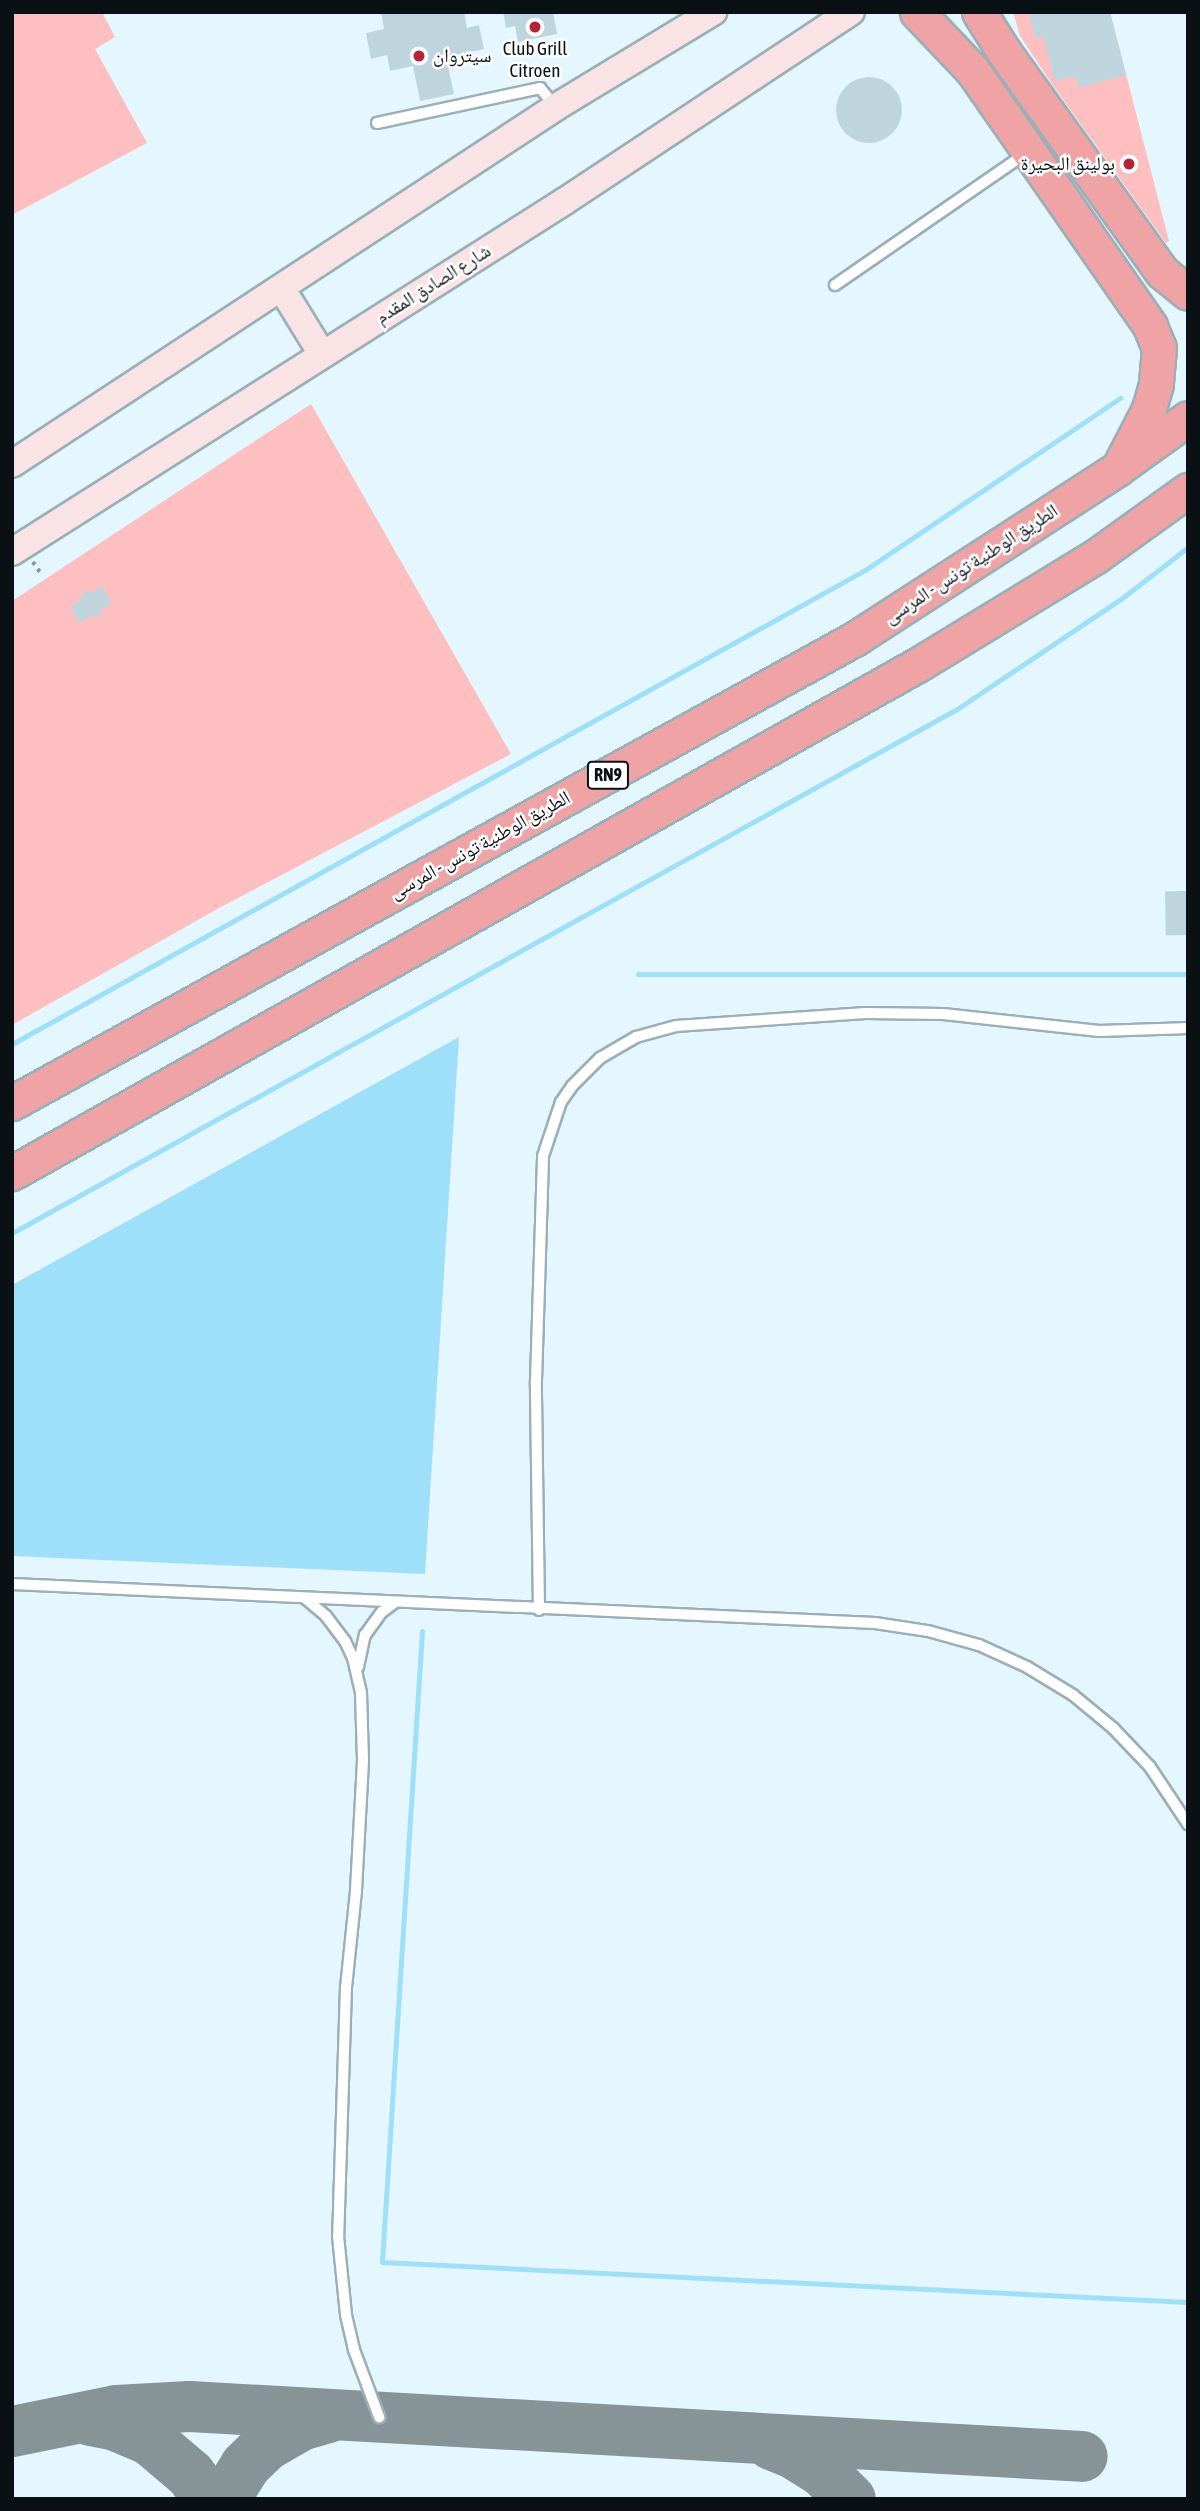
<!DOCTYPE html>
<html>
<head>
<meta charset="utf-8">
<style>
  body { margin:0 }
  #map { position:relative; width:1200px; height:2511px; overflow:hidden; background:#e5f7fe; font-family:"Asap Condensed","Noto Naskh Arabic",sans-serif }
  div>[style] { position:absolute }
  .green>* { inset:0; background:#febfc0 }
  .water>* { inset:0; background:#9ee0f9 }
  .stream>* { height:5px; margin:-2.5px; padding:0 2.5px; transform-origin:2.5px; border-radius:2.5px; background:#9ee0f9 }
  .taxiway>* { height:51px; margin:-25.5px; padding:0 25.5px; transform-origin:25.5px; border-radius:25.5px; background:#869498 }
  .building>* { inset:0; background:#bfd5dd; transform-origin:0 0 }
  .round { border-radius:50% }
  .path>* { height:3.5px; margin-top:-1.75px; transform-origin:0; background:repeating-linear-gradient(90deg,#8a979d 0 3.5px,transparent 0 8.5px) }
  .roads { filter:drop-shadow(2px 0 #9aafb7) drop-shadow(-2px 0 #9aafb7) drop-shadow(0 2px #9aafb7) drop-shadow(0 -2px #9aafb7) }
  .lane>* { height:10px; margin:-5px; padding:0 5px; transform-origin:5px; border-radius:5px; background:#fff }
  .secondary>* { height:26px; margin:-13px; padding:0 13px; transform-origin:13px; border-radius:13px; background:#fae3e4 }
  .highway>* { height:33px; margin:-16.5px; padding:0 16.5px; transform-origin:16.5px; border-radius:16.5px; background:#efa3a5 }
  .dots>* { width:19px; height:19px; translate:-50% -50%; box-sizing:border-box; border:4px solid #fff; border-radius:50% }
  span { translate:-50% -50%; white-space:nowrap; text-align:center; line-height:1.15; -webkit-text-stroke:5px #fff; paint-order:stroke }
  .shield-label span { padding:2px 5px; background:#fff; border:2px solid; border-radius:5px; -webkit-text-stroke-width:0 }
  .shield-label { font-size:18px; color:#091114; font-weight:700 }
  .poi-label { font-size:19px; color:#091114 }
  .left { translate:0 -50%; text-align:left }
  .right { translate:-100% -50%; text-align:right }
  .street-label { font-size:19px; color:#091114 }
  .frame { position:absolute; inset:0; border:14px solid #091114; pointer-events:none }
</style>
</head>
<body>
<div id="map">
  <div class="green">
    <i style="clip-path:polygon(12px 12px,102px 12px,115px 37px,95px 49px,147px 143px,12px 215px)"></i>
    <i style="clip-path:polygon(1013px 12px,1110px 12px,1169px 241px,1166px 243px,1054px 87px,1020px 36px)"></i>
    <i style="clip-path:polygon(311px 404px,511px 754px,219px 908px,12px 1025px,12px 601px)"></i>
  </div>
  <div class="water">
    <i style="clip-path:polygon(459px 1037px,425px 1574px,12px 1556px,12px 1285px)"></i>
  </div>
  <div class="stream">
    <i style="left:638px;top:974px;width:550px"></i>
    <i style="left:12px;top:1044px;width:976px;rotate:-29.06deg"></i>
    <i style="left:865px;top:570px;width:308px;rotate:-34deg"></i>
    <i style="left:12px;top:1233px;width:1081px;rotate:-29.01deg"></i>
    <i style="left:957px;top:709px;width:197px;rotate:-33.9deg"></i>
    <i style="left:1121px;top:599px;width:85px;rotate:-37.8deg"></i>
    <i style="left:422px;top:1631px;width:632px;rotate:93.63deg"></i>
    <i style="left:382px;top:2262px;width:807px;rotate:2.84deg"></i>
  </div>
  <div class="taxiway">
    <i style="left:90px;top:2420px;width:25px;rotate:11deg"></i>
    <i style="left:115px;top:2425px;width:38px;rotate:23deg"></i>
    <i style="left:150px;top:2440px;width:52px;rotate:40.4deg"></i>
    <i style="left:190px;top:2474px;width:31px;rotate:54deg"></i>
    <i style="left:12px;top:2431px;width:106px;rotate:-11.4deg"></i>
    <i style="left:116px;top:2410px;width:73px;rotate:-3.1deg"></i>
    <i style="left:189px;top:2406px;width:894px;rotate:3.2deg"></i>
    <i style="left:771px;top:2444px;width:24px;rotate:22deg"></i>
    <i style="left:793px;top:2453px;width:36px;rotate:32deg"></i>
    <i style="left:823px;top:2472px;width:38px;rotate:45deg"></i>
    <i style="left:224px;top:2499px;width:40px;rotate:-58deg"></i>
    <i style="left:245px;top:2465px;width:29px;rotate:-44deg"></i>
    <i style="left:266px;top:2445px;width:39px;rotate:-30deg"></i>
    <i style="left:300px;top:2425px;width:29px;rotate:-16deg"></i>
  </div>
  <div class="building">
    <i style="clip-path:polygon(381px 12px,464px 12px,467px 28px,479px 25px,484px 49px,446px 57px,454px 94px,420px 101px,413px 66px,390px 71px,387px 55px,371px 59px,366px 33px,384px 29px)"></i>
    <i style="clip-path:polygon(503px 12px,553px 12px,557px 34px,518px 42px,515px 26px,506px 28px)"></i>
    <i style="clip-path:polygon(1028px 12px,1110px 12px,1126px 75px,1078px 88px,1075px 76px,1055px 81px,1043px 36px,1035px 38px)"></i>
    <i class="round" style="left:836px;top:77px;width:66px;height:66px"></i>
    <i style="clip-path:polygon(102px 586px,112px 603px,101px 609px,99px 617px,90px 616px,79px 623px,70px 606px,80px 601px,84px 591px,92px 592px)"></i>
    <i style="left:1187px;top:891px;width:44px;height:22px;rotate:89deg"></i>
  </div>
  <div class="path">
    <i style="left:33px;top:562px;width:16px;rotate:55deg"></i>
  </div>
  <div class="roads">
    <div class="lane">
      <i style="left:377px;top:123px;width:167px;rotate:-12.1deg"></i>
      <i style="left:540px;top:88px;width:25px;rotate:50deg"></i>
      <i style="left:835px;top:285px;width:232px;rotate:-34.6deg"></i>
      <i style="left:12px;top:1584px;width:864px;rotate:2.59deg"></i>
      <i style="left:875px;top:1623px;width:54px;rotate:8.6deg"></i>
      <i style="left:928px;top:1631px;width:53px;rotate:15.4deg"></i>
      <i style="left:979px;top:1645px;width:53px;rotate:24.6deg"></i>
      <i style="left:1027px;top:1667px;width:54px;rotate:31.3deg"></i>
      <i style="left:1073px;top:1695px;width:52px;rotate:39.5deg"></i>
      <i style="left:1113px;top:1728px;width:54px;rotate:46.5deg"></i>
      <i style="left:1150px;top:1767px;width:69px;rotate:56.3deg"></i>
      <i style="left:306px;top:1599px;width:26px;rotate:40deg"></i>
      <i style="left:326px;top:1616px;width:31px;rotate:53deg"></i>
      <i style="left:345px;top:1641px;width:19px;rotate:65deg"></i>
      <i style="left:353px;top:1658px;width:36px;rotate:77deg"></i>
      <i style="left:361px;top:1693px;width:68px;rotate:88.3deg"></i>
      <i style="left:363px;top:1761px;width:130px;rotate:93.1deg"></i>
      <i style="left:356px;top:1891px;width:97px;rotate:95.9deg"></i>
      <i style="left:346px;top:1987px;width:249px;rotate:91.8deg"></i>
      <i style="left:338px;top:2236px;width:79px;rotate:84.2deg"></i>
      <i style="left:346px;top:2315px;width:36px;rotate:77deg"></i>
      <i style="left:354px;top:2350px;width:72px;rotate:69.5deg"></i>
      <i style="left:539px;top:1610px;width:229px;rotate:-90.8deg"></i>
      <i style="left:536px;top:1381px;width:225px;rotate:-88.2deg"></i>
      <i style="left:543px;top:1156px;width:57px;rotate:-71.6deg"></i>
      <i style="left:561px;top:1102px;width:19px;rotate:-55deg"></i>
      <i style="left:572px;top:1086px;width:40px;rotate:-45deg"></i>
      <i style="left:600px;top:1058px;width:42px;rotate:-30.3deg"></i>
      <i style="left:636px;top:1037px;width:41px;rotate:-15.4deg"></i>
      <i style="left:676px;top:1026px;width:190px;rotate:-3.9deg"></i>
      <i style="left:866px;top:1013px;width:77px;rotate:0.7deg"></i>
      <i style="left:943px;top:1014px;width:157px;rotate:6.2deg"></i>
      <i style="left:1099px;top:1031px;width:89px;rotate:-1.9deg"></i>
      <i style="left:358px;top:1667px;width:33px;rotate:-78deg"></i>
      <i style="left:365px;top:1635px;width:29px;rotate:-54deg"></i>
      <i style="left:382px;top:1612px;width:15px;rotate:-37deg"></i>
    </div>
    <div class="secondary">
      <i style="left:282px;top:289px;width:76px;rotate:58.4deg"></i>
      <i style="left:12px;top:464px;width:651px;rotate:-33.27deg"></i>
      <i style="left:556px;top:107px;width:184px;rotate:-31.2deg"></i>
      <i style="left:12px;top:552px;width:655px;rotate:-32.4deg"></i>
      <i style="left:565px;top:201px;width:343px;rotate:-33.5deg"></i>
    </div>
    <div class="highway">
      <i style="left:917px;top:12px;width:81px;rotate:46.5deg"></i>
      <i style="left:973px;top:71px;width:310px;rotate:55.2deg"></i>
      <i style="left:1150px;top:326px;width:24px;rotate:68deg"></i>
      <i style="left:1159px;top:348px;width:36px;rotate:95deg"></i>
      <i style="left:1156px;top:384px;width:26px;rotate:106deg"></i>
      <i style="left:1149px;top:409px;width:59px;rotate:117.4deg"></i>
      <i style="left:979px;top:12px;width:47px;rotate:58deg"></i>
      <i style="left:1004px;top:52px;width:271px;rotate:54.3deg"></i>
      <i style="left:1162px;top:272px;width:33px;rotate:39deg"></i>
      <i style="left:12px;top:1103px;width:964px;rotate:-28.85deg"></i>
      <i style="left:856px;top:638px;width:311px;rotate:-32.9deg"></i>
      <i style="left:1117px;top:469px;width:87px;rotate:-35.7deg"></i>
      <i style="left:12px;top:1173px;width:1040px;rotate:-29.3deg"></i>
      <i style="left:919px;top:664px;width:207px;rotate:-31.4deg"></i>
      <i style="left:1096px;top:556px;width:113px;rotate:-35.7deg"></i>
    </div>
  </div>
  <div class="dots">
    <i style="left:535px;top:27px;background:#b5233b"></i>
    <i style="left:419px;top:56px;background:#b5233b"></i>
    <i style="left:1129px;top:164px;background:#b5233b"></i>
  </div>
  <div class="shield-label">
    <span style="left:608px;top:775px">RN9</span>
  </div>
  <div class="poi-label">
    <span style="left:535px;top:60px">Club Grill<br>Citroen</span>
    <span class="left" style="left:433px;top:56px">سيتروان</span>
    <span class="right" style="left:1115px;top:164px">بولينق البحيرة</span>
  </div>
  <div class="street-label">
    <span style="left:433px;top:284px;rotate:-32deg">شارع الصادق المقدم</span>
    <span style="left:971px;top:564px;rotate:-33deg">الطريق الوطنية تونس - المرسى</span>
    <span style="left:480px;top:845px;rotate:-29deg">الطريق الوطنية تونس - المرسى</span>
  </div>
  <div class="frame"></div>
</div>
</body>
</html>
